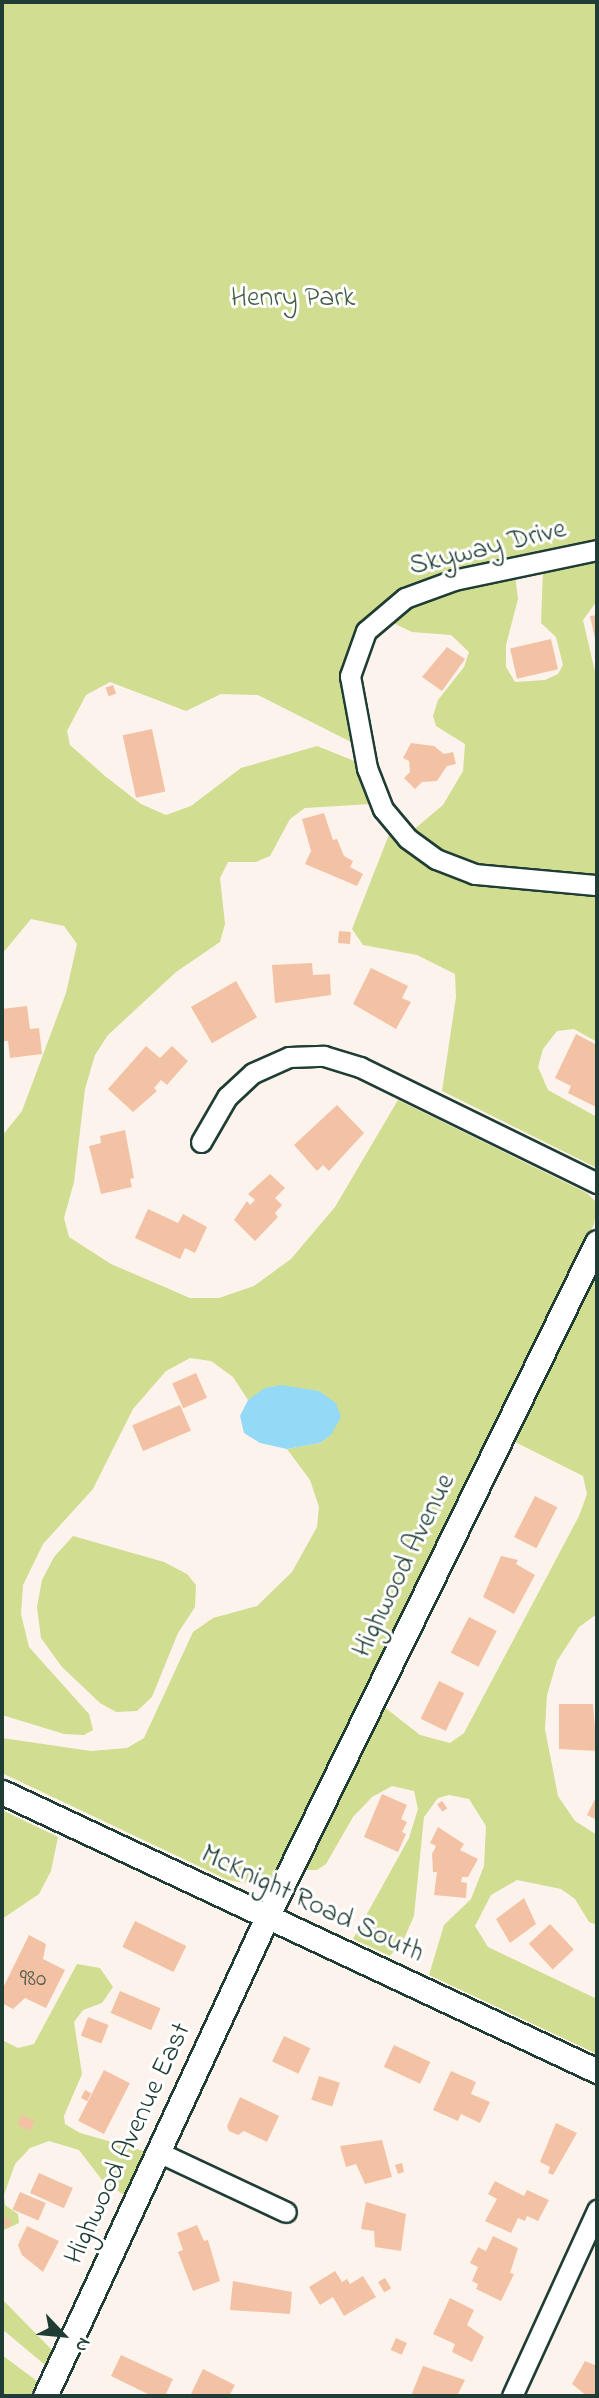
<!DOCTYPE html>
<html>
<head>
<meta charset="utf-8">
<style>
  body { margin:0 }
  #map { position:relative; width:599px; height:2398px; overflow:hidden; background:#fdf3ed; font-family:"Indie Flower",sans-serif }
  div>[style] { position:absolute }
  .green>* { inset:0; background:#d1dd90 }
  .water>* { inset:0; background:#94d9f6 }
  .building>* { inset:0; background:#f3c2a4; transform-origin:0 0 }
  .roads { filter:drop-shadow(2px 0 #1f3d34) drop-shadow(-2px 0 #1f3d34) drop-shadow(0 2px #1f3d34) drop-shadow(0 -2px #1f3d34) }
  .minor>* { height:19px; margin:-9.5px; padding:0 9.5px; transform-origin:9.5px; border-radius:9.5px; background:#fff }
  .tertiary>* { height:23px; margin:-11.5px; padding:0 11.5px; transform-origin:11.5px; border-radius:11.5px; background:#fff }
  span { translate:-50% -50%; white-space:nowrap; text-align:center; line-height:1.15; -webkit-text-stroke:6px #fff; paint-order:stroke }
  .number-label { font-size:24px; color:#545e50 }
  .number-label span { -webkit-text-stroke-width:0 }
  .park-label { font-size:28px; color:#435d46 }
  .street-label { font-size:28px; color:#1f3d34 }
  .frame { position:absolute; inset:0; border:4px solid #1f3d34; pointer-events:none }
  .north { position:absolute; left:28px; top:2300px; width:70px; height:70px; -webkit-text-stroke:5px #fff; paint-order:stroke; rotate:116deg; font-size:19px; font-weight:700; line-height:28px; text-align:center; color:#1f3d34 }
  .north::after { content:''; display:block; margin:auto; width:24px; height:32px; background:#1f3d34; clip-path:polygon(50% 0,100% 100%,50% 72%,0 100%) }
</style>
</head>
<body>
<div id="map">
  <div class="green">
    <i style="clip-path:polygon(2px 2px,597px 2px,597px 543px,482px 567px,356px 633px,342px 672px,353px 743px,258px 695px,221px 694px,186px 711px,110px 682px,86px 695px,67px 731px,70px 745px,105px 776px,141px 804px,166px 815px,191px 806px,241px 768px,317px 746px,357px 762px,371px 804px,305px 808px,290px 819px,270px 856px,256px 862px,228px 862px,220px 878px,225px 924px,220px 942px,176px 972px,108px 1035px,95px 1055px,85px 1089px,74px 1182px,64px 1218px,69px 1237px,111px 1264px,190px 1298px,219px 1298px,254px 1286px,291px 1259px,335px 1207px,398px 1100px,587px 1193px,597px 1203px,594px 1224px,276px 1875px,260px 1886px,228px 1880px,2px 1773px,2px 1738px,91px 1751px,127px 1748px,144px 1738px,193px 1632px,213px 1618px,257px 1606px,292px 1572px,317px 1527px,319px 1507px,310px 1480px,287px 1449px,320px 1443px,331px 1435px,319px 1391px,274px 1386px,248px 1400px,233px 1377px,211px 1361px,190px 1358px,166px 1371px,133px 1409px,93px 1489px,43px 1544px,23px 1585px,21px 1614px,29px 1647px,89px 1714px,93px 1730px,84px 1735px,64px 1734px,2px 1715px,2px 1136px,22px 1111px,66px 993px,77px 944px,64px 926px,31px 919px,2px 954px)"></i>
    <i style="clip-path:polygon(597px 557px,597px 601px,583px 620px,597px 680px,597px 878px,501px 871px,451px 859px,412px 831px,443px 805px,463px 771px,465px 744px,436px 726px,433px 716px,438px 700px,464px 667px,469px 652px,451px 635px,412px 632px,387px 620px,436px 594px,515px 575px,518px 599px,506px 645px,506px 667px,515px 682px,545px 680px,558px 674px,563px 665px,556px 637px,541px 623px,543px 569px)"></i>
    <i style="clip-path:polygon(390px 832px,410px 851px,597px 892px,597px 1042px,574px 1029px,557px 1031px,543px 1049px,538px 1067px,548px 1090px,597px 1117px,597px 1168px,442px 1091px,456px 997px,455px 974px,417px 955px,363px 945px,352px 929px)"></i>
    <i style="clip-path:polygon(597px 1268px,597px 1614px,579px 1627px,557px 1661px,547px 1695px,545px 1729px,558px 1796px,575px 1821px,597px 1835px,597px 1925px,589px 1922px,575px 1899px,561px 1889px,517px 1880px,491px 1895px,475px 1926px,488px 1947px,597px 1999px,597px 2054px,429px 1975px,444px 1925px,471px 1899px,484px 1866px,486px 1826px,469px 1799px,449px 1795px,438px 1798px,424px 1817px,414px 1916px,403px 1941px,390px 1956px,353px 1939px,409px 1838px,418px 1809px,414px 1791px,392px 1786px,372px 1797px,353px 1817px,326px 1864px,317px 1870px,303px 1870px,383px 1706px,420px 1735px,450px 1743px,464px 1733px,579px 1516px,587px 1494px,583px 1476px,513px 1441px)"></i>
    <i style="clip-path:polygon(73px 1536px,164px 1562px,187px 1574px,196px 1585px,195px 1607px,178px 1633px,152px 1697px,137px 1711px,116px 1712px,100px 1703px,62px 1667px,41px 1638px,37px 1607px,42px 1580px,54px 1557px)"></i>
    <i style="clip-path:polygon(2px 1810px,58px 1837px,51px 1871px,39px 1894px,2px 1919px)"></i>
    <i style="clip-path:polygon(77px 1964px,100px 1968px,113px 1987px,102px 2003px,83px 2010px,74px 2022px,82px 2074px,64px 2116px,65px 2124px,80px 2133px,144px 2151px,124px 2195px,102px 2180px,79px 2150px,49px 2141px,30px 2148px,15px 2164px,4px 2195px,5px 2205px,18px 2214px,19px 2223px,2px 2231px,2px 2040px,18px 2048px,34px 2044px)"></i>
    <i style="clip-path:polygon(2px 2299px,52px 2350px,45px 2365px,2px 2329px)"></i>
    <i style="clip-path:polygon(2px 2355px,37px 2381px,30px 2396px,2px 2396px)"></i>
  </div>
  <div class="water">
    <i style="clip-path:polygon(281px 1385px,319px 1391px,336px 1403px,341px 1417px,331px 1435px,320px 1443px,287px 1449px,260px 1443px,244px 1433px,240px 1416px,248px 1400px,265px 1388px)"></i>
  </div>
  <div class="building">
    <i style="clip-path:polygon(597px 615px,597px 643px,596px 643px,590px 616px)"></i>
    <i style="left:551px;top:639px;width:31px;height:42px;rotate:77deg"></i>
    <i style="clip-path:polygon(447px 647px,465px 659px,442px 691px,422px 677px)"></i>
    <i style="left:113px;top:685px;width:9px;height:8px;rotate:69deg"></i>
    <i style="left:152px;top:729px;width:64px;height:30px;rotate:78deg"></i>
    <i style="clip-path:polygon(411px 743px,434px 746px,444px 754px,453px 752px,456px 764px,447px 766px,437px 781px,422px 782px,415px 789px,404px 778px,410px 772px,409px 761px,403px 758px)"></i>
    <i style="clip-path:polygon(324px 813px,333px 840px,337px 839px,344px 856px,353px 861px,350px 867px,363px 874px,357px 886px,305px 864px,311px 851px,302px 819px)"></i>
    <i style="left:339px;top:931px;width:12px;height:12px;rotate:5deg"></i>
    <i style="clip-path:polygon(312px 963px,313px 975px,330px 974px,331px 995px,275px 1003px,272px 965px)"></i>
    <i style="clip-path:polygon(371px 968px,408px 986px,402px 998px,411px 1002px,396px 1029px,353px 1004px)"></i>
    <i style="left:236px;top:981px;width:42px;height:52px;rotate:60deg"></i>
    <i style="clip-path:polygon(27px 1006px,30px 1029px,39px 1028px,42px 1054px,10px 1058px,8px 1041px,2px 1041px,2px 1009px)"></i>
    <i style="clip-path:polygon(576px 1034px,597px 1045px,596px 1107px,568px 1093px,571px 1086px,555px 1078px)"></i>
    <i style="clip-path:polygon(146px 1046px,160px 1058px,172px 1046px,188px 1061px,167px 1085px,161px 1080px,154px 1088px,157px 1091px,133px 1112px,108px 1089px)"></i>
    <i style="clip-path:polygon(337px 1105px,364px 1133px,329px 1171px,323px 1165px,317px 1171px,294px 1145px)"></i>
    <i style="clip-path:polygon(125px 1130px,134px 1178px,130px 1179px,132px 1187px,101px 1194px,89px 1146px,101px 1143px,100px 1136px)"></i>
    <i style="clip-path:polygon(270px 1174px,285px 1188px,275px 1198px,282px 1205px,275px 1213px,278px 1217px,255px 1241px,234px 1220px,247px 1201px,250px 1205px,255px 1200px,248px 1194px)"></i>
    <i style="clip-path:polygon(148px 1209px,178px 1223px,183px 1214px,207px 1227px,195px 1253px,185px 1248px,180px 1259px,135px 1238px)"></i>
    <i style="left:196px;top:1373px;width:27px;height:26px;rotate:66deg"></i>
    <i style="left:180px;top:1405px;width:28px;height:52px;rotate:67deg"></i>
    <i style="left:535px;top:1496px;width:25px;height:46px;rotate:27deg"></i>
    <i style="clip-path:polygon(501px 1556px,518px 1560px,516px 1564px,535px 1575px,514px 1614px,483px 1597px)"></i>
    <i style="left:469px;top:1617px;width:31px;height:40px;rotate:27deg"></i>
    <i style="left:439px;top:1681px;width:28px;height:42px;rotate:26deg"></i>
    <i style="clip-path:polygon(559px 1704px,593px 1704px,597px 1751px,559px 1749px)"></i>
    <i style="clip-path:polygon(382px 1794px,407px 1805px,401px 1819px,407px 1822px,402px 1832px,406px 1834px,398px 1852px,364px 1837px)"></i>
    <i style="clip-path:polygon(597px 1795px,597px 1820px,587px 1815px)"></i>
    <i style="left:442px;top:1801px;width:9px;height:6px;rotate:54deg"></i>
    <i style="clip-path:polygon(438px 1827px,464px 1844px,460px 1850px,478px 1859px,468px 1877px,462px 1877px,461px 1882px,467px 1883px,466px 1898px,434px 1895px,437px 1872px,433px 1872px,432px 1854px,436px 1846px,430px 1843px)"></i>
    <i style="clip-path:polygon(524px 1898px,536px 1924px,510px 1943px,496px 1919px)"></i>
    <i style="left:135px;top:1921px;width:57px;height:29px;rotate:26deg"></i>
    <i style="left:550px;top:1924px;width:35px;height:29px;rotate:47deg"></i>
    <i style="clip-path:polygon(29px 1935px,46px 1944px,43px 1959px,65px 1970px,46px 2008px,25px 1998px,13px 2009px,2px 2003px,2px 1990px)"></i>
    <i style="left:120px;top:1991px;width:44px;height:24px;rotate:23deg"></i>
    <i style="left:88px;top:2017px;width:22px;height:20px;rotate:21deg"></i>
    <i style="left:284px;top:2036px;width:29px;height:28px;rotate:25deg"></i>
    <i style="left:394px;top:2045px;width:40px;height:24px;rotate:25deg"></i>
    <i style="left:104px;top:2070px;width:29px;height:57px;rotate:27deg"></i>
    <i style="clip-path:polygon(451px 2071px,476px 2082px,471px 2094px,490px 2102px,480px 2123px,461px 2114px,458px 2121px,433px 2110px)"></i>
    <i style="left:319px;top:2076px;width:22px;height:25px;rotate:18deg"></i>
    <i style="left:85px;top:2090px;width:7px;height:9px;rotate:27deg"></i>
    <i style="clip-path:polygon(240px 2097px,279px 2116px,267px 2142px,244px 2131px,238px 2135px,229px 2131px,227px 2126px)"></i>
    <i style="left:22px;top:2115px;width:14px;height:11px;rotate:25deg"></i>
    <i style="clip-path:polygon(556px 2123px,577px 2133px,553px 2175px,548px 2173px,550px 2167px,540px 2162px)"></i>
    <i style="clip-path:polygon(382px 2140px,392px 2177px,365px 2184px,356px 2164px,346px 2167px,340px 2146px)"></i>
    <i style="clip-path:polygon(402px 2163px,404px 2172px,398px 2174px,395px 2165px)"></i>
    <i style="left:39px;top:2173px;width:37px;height:22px;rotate:24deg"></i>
    <i style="clip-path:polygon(495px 2181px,524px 2196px,527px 2190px,549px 2200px,538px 2221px,527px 2216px,525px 2221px,518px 2218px,511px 2233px,485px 2221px,497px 2199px,488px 2194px)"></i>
    <i style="left:20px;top:2192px;width:28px;height:19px;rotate:23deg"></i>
    <i style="clip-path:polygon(366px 2202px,406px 2214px,401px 2251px,375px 2247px,374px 2231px,361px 2229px)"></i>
    <i style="clip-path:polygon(4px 2217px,12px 2221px,8px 2228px,2px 2225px)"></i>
    <i style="clip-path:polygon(197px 2225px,204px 2241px,208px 2240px,220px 2281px,193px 2291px,178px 2252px,183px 2250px,177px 2233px)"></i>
    <i style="clip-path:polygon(27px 2226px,59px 2241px,43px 2272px,22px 2255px,18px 2245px)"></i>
    <i style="clip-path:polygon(493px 2236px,518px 2248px,510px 2273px,514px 2274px,501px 2301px,476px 2289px,478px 2284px,472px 2281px,478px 2267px,470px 2263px,478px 2247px,486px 2251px)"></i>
    <i style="clip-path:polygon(335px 2271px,342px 2282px,347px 2279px,350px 2284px,363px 2276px,376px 2297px,344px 2316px,333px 2297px,320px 2305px,309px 2287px)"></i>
    <i style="left:385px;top:2278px;width:12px;height:8px;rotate:59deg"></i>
    <i style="clip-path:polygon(233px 2281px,292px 2292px,290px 2314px,230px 2310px)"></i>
    <i style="clip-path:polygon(450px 2298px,474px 2310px,467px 2325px,484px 2337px,472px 2362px,452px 2352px,455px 2344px,433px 2334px)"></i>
    <i style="left:396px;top:2338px;width:12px;height:13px;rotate:24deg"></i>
    <i style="clip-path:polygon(121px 2355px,173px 2379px,165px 2396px,152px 2396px,111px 2376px)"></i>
    <i style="clip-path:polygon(585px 2361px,597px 2366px,597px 2396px,587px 2396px,572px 2384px)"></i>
    <i style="clip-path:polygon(423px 2366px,465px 2380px,457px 2396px,411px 2396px)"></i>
    <i style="clip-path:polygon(203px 2369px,235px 2385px,229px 2396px,190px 2396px)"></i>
  </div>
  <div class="roads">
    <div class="minor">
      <i style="left:597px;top:550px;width:146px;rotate:168.2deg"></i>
      <i style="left:454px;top:580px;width:52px;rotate:159.8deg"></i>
      <i style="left:405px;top:598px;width:51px;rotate:139.8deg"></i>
      <i style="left:366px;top:631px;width:48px;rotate:109.6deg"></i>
      <i style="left:350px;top:676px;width:94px;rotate:79.5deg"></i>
      <i style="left:367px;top:768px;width:44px;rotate:68.7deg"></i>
      <i style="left:383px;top:809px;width:38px;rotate:50deg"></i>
      <i style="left:407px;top:838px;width:36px;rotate:36deg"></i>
      <i style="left:436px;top:859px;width:42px;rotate:21deg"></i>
      <i style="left:475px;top:874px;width:122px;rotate:5.2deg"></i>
      <i style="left:201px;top:1142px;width:52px;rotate:-60deg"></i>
      <i style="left:227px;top:1097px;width:35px;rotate:-43deg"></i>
      <i style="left:253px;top:1073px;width:39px;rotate:-24deg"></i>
      <i style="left:289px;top:1057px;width:35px;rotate:-2deg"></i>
      <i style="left:324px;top:1056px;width:38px;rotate:17deg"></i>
      <i style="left:360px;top:1067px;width:264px;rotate:26.1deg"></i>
      <i style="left:158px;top:2152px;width:141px;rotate:25.1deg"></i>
      <i style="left:512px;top:2396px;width:205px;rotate:-65.4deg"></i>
    </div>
    <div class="tertiary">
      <i style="left:2px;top:1792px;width:657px;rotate:25.12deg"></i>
      <i style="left:45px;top:2396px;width:528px;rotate:-65.13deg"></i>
      <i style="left:267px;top:1917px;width:751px;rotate:-63.95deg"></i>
    </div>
  </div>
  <div class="number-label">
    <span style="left:33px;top:1980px">980</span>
  </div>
  <div class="park-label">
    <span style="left:293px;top:299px">Henry Park</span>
  </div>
  <div class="street-label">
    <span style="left:488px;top:549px;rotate:-14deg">Skyway Drive</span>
    <span style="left:405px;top:1566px;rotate:-64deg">Highwood Avenue</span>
    <span style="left:312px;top:1905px;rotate:25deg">McKnight Road South</span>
    <span style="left:129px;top:2144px;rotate:-65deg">Highwood Avenue East</span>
  </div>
  <div class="frame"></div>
  <div class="north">N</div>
</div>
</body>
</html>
